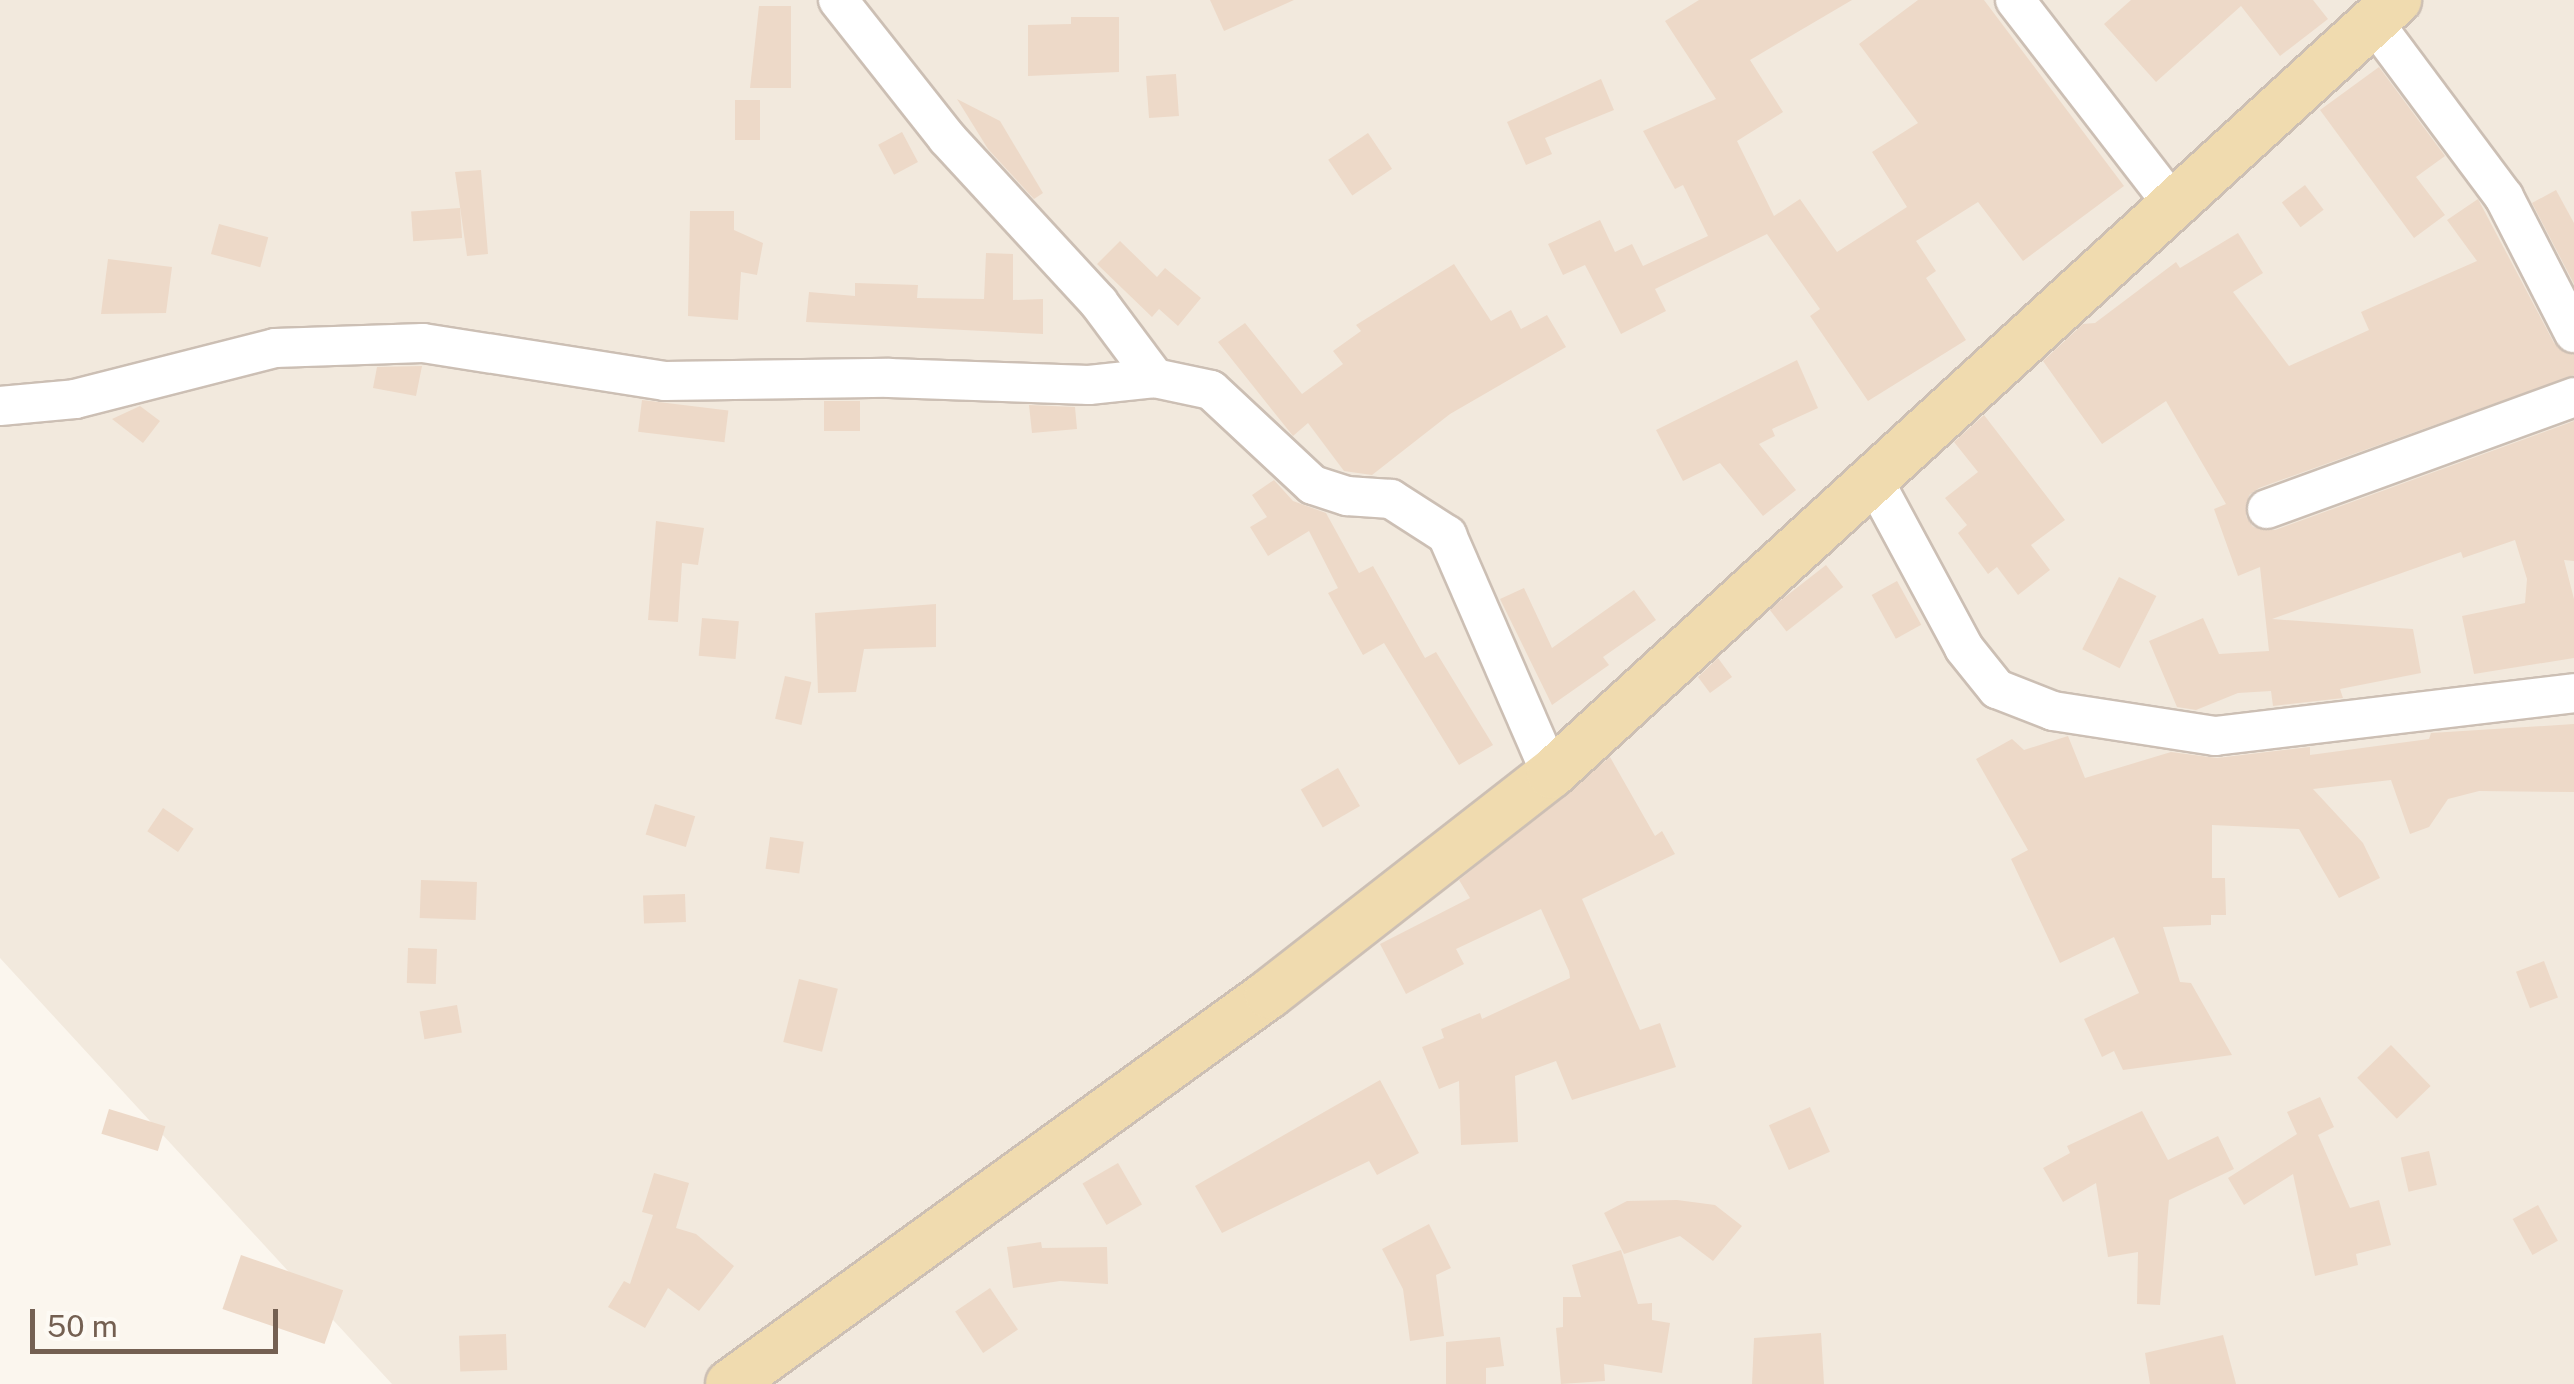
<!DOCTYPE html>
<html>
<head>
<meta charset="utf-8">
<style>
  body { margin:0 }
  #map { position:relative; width:2574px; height:1384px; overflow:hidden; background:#fbf6ee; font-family:"Public Sans",sans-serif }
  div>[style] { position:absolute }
  .residential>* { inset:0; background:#f2e9dd }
  .building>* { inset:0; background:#edd9c8; transform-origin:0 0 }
  .roads { filter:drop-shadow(2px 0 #ccbfb4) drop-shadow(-2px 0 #ccbfb4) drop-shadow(0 2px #ccbfb4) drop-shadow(0 -2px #ccbfb4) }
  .minor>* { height:38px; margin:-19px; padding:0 19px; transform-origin:19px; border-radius:19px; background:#fff }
  .major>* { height:48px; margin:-24px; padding:0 24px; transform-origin:24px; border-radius:24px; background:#f0dbaf }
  span { translate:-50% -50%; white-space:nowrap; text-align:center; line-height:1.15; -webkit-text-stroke:8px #fdfaf4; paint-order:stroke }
  .scale { position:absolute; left:30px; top:1309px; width:248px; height:45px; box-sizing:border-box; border:5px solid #746052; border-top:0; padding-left:12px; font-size:30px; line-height:35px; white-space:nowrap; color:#746052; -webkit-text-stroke:8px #fdfaf4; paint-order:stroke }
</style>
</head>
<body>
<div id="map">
  <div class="residential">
    <i style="clip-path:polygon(0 0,2574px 0,2574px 1384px,392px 1384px,0 958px)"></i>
  </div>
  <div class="building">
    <i style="clip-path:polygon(1210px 0,1294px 0,1224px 31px)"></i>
    <i style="clip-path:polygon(1699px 0,1852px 0,1750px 60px,1783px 112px,1737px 141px,1774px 216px,1800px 199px,1837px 252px,1907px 207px,1872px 152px,1918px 123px,1859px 44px,1918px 0,1984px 0,2124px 186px,2023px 261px,1978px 202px,1916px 241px,1936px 271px,1926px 278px,1966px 340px,1868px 401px,1810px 316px,1820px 309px,1767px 234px,1655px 289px,1666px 311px,1621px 334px,1585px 265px,1563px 275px,1548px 244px,1600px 220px,1615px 252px,1632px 244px,1643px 266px,1708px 236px,1683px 185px,1675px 189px,1643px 131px,1716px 99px,1665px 21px)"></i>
    <i style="clip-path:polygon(2131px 0,2313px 0,2328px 19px,2280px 56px,2241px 6px,2156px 82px,2104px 24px)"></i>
    <i style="clip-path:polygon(759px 6px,791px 6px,791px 88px,750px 88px)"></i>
    <i style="clip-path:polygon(1071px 17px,1119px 17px,1119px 72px,1028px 76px,1028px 25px,1071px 24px)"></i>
    <i style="clip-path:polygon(2379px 67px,2445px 156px,2416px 177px,2445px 215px,2414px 238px,2320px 110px)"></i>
    <i style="left:1176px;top:74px;width:42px;height:30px;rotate:86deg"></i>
    <i style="clip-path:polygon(1601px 79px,1614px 110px,1545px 138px,1552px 154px,1526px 165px,1507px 122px)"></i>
    <i style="clip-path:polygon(957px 99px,1000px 121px,1043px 193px,1034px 199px,988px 149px)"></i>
    <i style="left:760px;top:100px;width:40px;height:25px;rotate:90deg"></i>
    <i style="left:902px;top:132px;width:34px;height:27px;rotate:62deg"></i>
    <i style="left:1368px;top:133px;width:43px;height:48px;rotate:56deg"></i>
    <i style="clip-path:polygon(481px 170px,488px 254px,467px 256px,455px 172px)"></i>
    <i style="left:2305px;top:185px;width:31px;height:29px;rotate:53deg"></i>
    <i style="clip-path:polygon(2556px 190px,2574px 223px,2574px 284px,2532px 203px)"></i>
    <i style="clip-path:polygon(2478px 199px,2554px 343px,2574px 355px,2574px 375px,2259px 488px,2249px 495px,2246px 516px,2253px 527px,2275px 530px,2574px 421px,2574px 561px,2564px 560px,2574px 599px,2574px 658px,2474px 674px,2462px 616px,2525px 603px,2527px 579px,2515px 540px,2463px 558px,2461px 552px,2272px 619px,2413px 629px,2421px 673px,2340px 689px,2343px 698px,2273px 706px,2271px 691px,2238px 693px,2196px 710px,2177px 707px,2149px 641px,2203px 618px,2219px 654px,2269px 651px,2260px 567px,2238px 576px,2214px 509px,2226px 504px,2166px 401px,2102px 444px,2043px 361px,2083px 324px,2095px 323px,2176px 262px,2180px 268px,2238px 233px,2263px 273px,2233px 292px,2289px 366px,2369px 330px,2361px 312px,2477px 261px,2447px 220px)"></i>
    <i style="left:460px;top:208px;width:30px;height:49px;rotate:86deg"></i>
    <i style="clip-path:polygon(690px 211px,734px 211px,734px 230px,763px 243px,757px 275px,741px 272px,738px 320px,688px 316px)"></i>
    <i style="left:219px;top:224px;width:51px;height:31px;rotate:15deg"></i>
    <i style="clip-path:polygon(1120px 241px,1157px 277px,1165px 268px,1201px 298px,1178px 326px,1159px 309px,1152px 317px,1097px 264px)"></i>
    <i style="clip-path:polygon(986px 253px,1013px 254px,1013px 300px,1043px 299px,1043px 334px,806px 322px,809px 292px,855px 296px,855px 283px,918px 285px,917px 298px,984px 299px)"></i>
    <i style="clip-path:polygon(108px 259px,172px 267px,166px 313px,101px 314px)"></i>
    <i style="clip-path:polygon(1454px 264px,1491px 321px,1511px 310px,1521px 329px,1547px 315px,1566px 347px,1450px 414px,1372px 475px,1344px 471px,1308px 423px,1293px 436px,1218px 342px,1245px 323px,1302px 394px,1343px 364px,1333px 351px,1361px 331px,1356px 325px)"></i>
    <i style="clip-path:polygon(1797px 360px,1818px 408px,1772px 429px,1775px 436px,1759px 444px,1796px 490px,1763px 516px,1720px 463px,1683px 481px,1656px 430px)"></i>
    <i style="clip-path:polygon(422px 366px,416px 396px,373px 388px,377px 367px)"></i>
    <i style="left:642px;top:400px;width:87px;height:32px;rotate:7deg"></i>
    <i style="left:824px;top:401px;width:36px;height:30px"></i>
    <i style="clip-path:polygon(1029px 405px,1075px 407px,1077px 429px,1032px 433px)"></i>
    <i style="clip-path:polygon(140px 406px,160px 421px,143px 443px,112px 419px)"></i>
    <i style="clip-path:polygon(1984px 415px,2065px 520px,2031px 545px,2050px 570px,2018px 595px,1997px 567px,1988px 574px,1958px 533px,1967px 525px,1945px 498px,1978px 472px,1954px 442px)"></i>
    <i style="clip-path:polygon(1274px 480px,1293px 501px,1326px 513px,1359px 573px,1373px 566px,1425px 658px,1436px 652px,1493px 745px,1459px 765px,1384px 643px,1363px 655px,1328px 593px,1338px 588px,1309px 531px,1268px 556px,1250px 527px,1267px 517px,1252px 495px)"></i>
    <i style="clip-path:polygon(656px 521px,704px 528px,698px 565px,682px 563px,678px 622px,648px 620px)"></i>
    <i style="left:1826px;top:565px;width:28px;height:72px;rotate:52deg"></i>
    <i style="left:2119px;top:577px;width:42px;height:81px;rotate:27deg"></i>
    <i style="left:1897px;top:581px;width:50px;height:29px;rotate:61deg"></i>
    <i style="clip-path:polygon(1524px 588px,1552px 648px,1634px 590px,1656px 620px,1603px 657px,1609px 665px,1552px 705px,1500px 599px)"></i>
    <i style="clip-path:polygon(936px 604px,936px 647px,864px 649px,856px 692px,818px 693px,815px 613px)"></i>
    <i style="left:702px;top:618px;width:37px;height:38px;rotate:5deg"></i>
    <i style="clip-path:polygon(1718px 658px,1732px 677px,1710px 693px,1698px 677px)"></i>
    <i style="left:785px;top:676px;width:27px;height:44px;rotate:13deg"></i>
    <i style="clip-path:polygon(2574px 724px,2574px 792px,2479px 791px,2448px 799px,2429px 827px,2410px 834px,2391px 780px,2313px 789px,2363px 843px,2380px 878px,2339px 898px,2299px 829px,2212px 825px,2212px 878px,2225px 878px,2226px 915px,2211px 915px,2211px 925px,2163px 927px,2180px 982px,2191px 983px,2232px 1055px,2123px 1070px,2114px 1051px,2102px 1057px,2084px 1019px,2139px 993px,2114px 937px,2060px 963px,2011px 859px,2028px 850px,1976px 759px,2012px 739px,2024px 750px,2068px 736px,2085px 778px,2171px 752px,2217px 758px,2310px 747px,2310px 755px,2429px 739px,2431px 733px)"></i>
    <i style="clip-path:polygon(1610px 757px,1655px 836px,1662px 831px,1675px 854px,1582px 899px,1640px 1030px,1660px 1023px,1676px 1067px,1572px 1100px,1556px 1061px,1515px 1076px,1518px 1142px,1461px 1145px,1459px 1081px,1439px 1089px,1422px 1047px,1444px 1038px,1441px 1029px,1480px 1013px,1482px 1019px,1570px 978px,1569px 971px,1541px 909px,1456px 949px,1464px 964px,1406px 994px,1380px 944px,1470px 898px,1459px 880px)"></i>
    <i style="left:1338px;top:768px;width:44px;height:43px;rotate:60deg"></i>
    <i style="left:655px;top:804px;width:42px;height:32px;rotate:17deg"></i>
    <i style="left:163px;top:808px;width:37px;height:28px;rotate:34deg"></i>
    <i style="left:770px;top:837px;width:34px;height:32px;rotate:8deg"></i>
    <i style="left:421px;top:880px;width:56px;height:38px;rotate:2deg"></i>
    <i style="left:685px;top:894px;width:28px;height:42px;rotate:88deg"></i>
    <i style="left:408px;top:948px;width:29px;height:35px;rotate:2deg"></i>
    <i style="left:2544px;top:961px;width:39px;height:30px;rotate:69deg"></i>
    <i style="left:799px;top:979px;width:40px;height:65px;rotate:14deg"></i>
    <i style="left:457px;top:1005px;width:28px;height:38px;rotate:80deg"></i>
    <i style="left:2391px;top:1045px;width:57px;height:47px;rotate:46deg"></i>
    <i style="clip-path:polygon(1380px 1080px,1419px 1153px,1377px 1175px,1369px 1161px,1222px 1233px,1195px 1186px)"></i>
    <i style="clip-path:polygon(2320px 1097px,2334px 1127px,2318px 1135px,2350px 1208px,2379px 1200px,2391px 1245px,2356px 1254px,2358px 1265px,2315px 1276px,2293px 1174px,2244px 1205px,2228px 1178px,2297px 1134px,2287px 1112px)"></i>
    <i style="left:1810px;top:1107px;width:49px;height:45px;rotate:66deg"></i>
    <i style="left:109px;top:1109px;width:59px;height:26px;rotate:17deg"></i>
    <i style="clip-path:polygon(2142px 1111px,2168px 1160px,2218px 1136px,2234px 1169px,2169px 1200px,2160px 1305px,2137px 1304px,2138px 1252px,2108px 1257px,2096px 1183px,2063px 1202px,2043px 1168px,2070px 1153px,2067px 1146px)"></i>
    <i style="left:2429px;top:1151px;width:35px;height:29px;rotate:77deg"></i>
    <i style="left:1118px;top:1163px;width:48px;height:41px;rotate:60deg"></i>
    <i style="clip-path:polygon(654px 1173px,689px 1183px,676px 1228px,696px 1234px,734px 1266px,699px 1311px,668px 1288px,645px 1328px,608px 1307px,624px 1281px,630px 1284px,653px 1215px,642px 1212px)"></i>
    <i style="clip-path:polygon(1677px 1200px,1715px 1205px,1742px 1226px,1713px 1261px,1680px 1236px,1624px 1254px,1604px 1213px,1627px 1201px)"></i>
    <i style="left:2538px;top:1205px;width:41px;height:29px;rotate:61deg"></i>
    <i style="clip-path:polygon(1429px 1224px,1451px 1268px,1436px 1275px,1444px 1336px,1410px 1341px,1403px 1289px,1382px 1249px)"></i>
    <i style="clip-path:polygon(1041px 1242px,1042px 1248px,1107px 1247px,1108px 1284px,1060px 1281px,1013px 1288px,1007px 1247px)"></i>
    <i style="clip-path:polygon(1621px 1250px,1638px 1304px,1652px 1303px,1652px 1320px,1670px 1323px,1662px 1373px,1604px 1364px,1605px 1381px,1561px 1384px,1556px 1328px,1563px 1327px,1563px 1297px,1581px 1297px,1572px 1265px)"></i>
    <i style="left:241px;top:1255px;width:108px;height:57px;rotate:19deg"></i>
    <i style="left:990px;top:1288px;width:50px;height:42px;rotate:56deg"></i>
    <i style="clip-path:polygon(1821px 1333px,1824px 1384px,1752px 1384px,1754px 1338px)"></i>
    <i style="left:506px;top:1334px;width:36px;height:47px;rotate:88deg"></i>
    <i style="clip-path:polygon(2223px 1335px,2236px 1384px,2150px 1384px,2145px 1353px)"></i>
    <i style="clip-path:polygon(1500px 1337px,1504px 1366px,1486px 1368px,1486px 1384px,1446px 1384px,1446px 1342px)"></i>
  </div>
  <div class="roads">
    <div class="minor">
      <i style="left:838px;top:0;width:176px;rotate:51.7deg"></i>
      <i style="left:947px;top:138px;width:224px;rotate:47.3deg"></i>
      <i style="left:1099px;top:303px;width:94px;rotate:53.3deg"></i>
      <i style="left:2015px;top:0;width:263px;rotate:52.3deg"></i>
      <i style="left:2372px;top:20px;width:221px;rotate:53.3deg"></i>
      <i style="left:2504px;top:197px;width:153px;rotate:62.8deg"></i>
      <i style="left:0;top:406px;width:75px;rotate:-5.3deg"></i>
      <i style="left:75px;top:399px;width:206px;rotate:-14.3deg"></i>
      <i style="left:275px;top:348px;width:148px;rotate:-1.9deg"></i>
      <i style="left:423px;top:343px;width:245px;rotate:8.9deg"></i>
      <i style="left:665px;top:381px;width:224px;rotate:-0.8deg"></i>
      <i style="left:889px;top:378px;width:200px;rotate:2deg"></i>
      <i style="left:1089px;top:385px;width:66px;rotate:-6.1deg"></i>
      <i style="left:1155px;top:378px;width:57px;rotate:12.1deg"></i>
      <i style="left:1211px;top:390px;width:139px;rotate:43deg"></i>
      <i style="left:1313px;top:485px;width:36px;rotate:18deg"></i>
      <i style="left:1347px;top:496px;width:44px;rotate:3.9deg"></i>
      <i style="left:1391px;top:499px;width:67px;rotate:32.7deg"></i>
      <i style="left:1447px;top:535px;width:261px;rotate:66.5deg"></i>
      <i style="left:1871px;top:475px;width:196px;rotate:61.7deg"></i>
      <i style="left:1964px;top:648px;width:53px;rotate:51.2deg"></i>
      <i style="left:1997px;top:689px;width:60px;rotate:21.4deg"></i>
      <i style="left:2053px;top:711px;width:164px;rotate:8.8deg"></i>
      <i style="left:2215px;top:736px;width:362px;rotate:-6.8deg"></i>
      <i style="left:2267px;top:509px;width:327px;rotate:-20deg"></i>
    </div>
    <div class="major">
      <i style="left:730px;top:1384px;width:665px;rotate:-35.89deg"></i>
      <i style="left:1269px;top:994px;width:358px;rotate:-38deg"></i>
      <i style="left:1551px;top:774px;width:1147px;rotate:-42.46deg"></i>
    </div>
  </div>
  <div class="scale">50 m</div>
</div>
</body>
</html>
